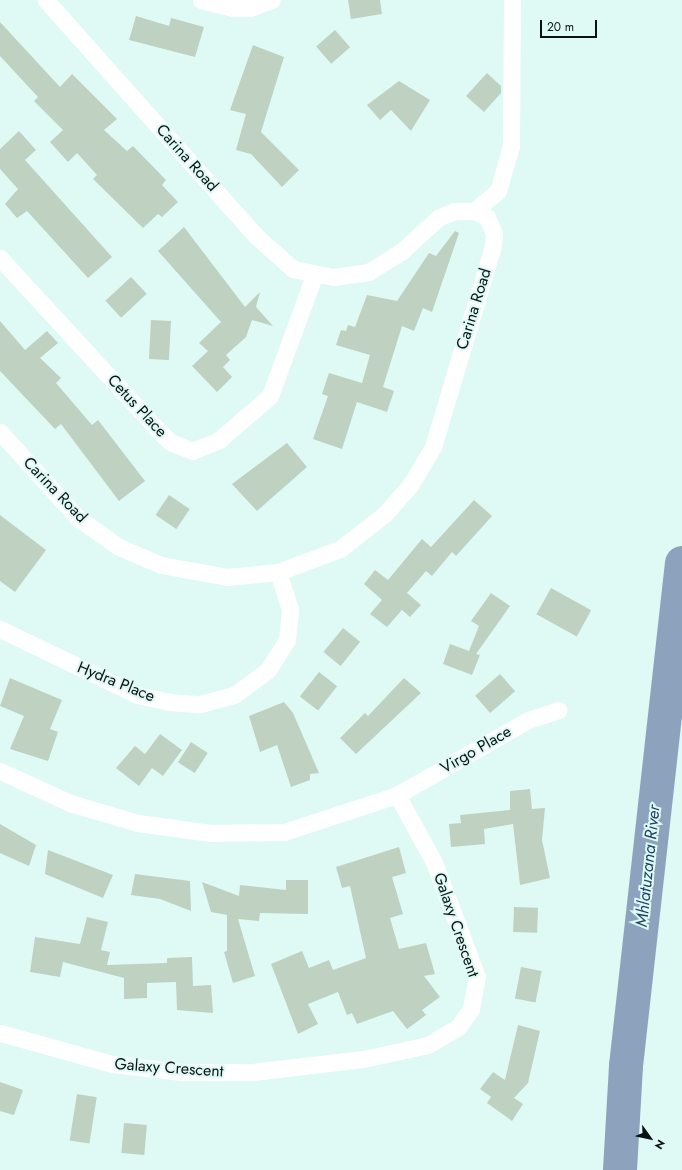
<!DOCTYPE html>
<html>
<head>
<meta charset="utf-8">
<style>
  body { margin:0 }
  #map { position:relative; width:682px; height:1170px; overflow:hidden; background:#dffaf5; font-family:Jost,sans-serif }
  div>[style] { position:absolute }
  .river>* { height:34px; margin:-17px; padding:0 17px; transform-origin:17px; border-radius:17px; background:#8da2bc }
  .building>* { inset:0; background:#bfd1c1; transform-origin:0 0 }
  .minor>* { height:17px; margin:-8.5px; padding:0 8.5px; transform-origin:8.5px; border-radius:8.5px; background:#fff }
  span { translate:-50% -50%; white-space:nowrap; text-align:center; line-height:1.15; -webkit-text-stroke:4px #dffaf5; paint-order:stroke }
  .street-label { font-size:16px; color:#091312 }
  .water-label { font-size:17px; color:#224167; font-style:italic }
  .north { position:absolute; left:630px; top:1118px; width:40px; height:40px; -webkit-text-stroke:3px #dffaf5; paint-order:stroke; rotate:123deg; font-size:11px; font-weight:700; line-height:16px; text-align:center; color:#091312 }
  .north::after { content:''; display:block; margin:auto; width:14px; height:18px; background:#091312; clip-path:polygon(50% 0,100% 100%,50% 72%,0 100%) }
  .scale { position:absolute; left:540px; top:20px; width:57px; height:18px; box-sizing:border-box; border:2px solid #091312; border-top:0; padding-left:5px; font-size:12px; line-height:14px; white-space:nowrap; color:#091312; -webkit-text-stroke:3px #dffaf5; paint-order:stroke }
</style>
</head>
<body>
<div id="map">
  <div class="river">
    <i style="left:620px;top:1170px;width:104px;rotate:-86.7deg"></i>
    <i style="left:626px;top:1066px;width:506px;rotate:-83.65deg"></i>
  </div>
  <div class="building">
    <i style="clip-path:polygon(348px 0,380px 0,382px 14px,351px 19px)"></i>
    <i style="clip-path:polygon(136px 16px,169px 26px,171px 18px,204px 27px,195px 57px,129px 40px)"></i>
    <i style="clip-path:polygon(0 22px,60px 87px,72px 74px,117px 119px,104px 130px,127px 151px,133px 146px,166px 180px,162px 185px,178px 202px,162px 217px,158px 214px,143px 228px,93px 179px,97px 175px,77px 153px,68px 162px,50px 142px,63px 130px,34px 101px,38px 97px,0 56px)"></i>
    <i style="left:335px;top:30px;width:23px;height:25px;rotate:49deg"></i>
    <i style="clip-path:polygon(253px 45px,284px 57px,261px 132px,299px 170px,282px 187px,251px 154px,236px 150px,246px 114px,230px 110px)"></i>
    <i style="clip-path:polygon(487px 73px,501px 86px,501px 93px,484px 112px,466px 96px)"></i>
    <i style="clip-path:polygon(399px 81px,430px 100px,411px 131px,391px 110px,380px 120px,367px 105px)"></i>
    <i style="clip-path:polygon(19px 131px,36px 150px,25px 160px,112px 257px,88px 278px,27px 211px,17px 218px,5px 204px,18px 189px,0 169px,0 149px)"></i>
    <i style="clip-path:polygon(184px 227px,245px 307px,260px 292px,256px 307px,273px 326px,252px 320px,246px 337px,226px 355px,230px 360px,223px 367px,232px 377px,217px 392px,192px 366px,208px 351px,199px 343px,221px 322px,158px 251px)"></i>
    <i style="clip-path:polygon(455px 231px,459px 233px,432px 312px,423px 308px,414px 331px,402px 326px,383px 387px,394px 391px,387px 412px,357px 402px,342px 449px,313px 439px,328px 396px,322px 394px,329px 373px,362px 383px,370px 355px,336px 345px,341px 330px,346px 331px,348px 325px,355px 327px,367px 295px,397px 301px,429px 253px,436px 256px)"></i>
    <i style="left:131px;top:277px;width:23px;height:35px;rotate:47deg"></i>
    <i style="left:151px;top:320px;width:20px;height:39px;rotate:3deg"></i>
    <i style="clip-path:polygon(0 321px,25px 350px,47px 331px,58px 343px,40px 358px,61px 378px,56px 383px,92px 425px,98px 420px,145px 481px,119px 501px,61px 424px,55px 429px,0 371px)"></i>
    <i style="clip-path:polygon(287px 443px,307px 467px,257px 511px,232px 484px)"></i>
    <i style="left:169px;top:495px;width:25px;height:24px;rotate:34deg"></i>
    <i style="clip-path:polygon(474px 500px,492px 516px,456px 556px,452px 552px,432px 576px,426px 571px,407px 593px,421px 605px,410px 617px,402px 610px,387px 627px,370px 614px,382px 600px,364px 584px,375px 570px,388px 580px,422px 539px,431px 547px)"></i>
    <i style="clip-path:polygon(0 515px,46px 550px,15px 592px,0 581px)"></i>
    <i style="left:551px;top:588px;width:46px;height:30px;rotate:29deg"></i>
    <i style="clip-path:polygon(491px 593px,510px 606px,476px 654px,480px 655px,472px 675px,443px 664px,450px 644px,469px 651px,479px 626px,471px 621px)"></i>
    <i style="left:343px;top:628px;width:22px;height:31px;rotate:39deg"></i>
    <i style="left:319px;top:672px;width:23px;height:31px;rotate:38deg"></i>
    <i style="left:500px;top:674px;width:23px;height:33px;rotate:49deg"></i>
    <i style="clip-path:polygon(10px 678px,62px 700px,50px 729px,58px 732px,48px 761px,10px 749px,24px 716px,0 706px)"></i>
    <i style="clip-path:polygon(404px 678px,421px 693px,356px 754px,340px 738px,365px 713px,368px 716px)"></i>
    <i style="clip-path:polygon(284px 702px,293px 713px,319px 773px,310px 774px,310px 780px,291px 787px,277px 745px,260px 752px,249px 716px)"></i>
    <i style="clip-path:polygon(160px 734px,182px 750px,163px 776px,152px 768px,139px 786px,116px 768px,135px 746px,145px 754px)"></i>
    <i style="left:191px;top:742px;width:20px;height:24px;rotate:33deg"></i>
    <i style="clip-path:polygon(530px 789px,532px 809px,545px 808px,542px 840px,550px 878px,520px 885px,513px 824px,484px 829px,485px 844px,451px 847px,449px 824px,461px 823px,460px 815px,510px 810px,510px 791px)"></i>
    <i style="clip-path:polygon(0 824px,36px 845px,29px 866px,0 853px)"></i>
    <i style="clip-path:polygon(399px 847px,406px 873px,392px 877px,403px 914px,390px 918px,399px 949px,426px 943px,435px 974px,424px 976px,440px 997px,422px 1010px,426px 1015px,407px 1029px,393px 1011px,357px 1024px,352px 1013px,347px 1015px,338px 992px,308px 1004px,318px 1024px,298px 1034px,271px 964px,302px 951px,309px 968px,329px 960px,333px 970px,366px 958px,350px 886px,342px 888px,336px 867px)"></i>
    <i style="clip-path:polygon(48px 850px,113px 875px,103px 898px,45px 874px)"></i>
    <i style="clip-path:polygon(135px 874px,190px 881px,191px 911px,160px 899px,131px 895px)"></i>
    <i style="clip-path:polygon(286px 880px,308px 880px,308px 914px,260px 913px,259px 921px,238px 919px,255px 976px,233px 983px,224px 952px,227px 951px,227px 915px,211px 912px,202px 882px,239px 896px,240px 885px,286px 890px)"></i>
    <i style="left:514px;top:907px;width:24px;height:25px;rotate:2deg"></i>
    <i style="clip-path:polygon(87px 917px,108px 922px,101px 950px,110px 952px,107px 965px,167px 963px,167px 958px,192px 957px,193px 986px,211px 985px,213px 1013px,177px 1010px,176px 982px,147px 983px,147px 998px,124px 999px,124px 978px,63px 962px,60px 977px,30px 972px,35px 937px,80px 944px)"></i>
    <i style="left:521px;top:967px;width:21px;height:32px;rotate:11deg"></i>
    <i style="clip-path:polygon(518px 1025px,540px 1031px,528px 1083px,514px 1098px,523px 1104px,512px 1121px,487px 1103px,491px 1097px,480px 1089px,493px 1072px,505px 1080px)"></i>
    <i style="clip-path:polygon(0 1082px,23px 1090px,14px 1115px,0 1111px)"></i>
    <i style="left:77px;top:1094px;width:20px;height:47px;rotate:9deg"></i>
    <i style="left:124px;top:1123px;width:23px;height:30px;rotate:5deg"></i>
  </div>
  <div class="minor">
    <i style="left:201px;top:0;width:34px;rotate:14deg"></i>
    <i style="left:234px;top:8px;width:16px"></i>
    <i style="left:250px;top:8px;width:23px;rotate:-20deg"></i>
    <i style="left:474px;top:211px;width:31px;rotate:-40deg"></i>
    <i style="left:498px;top:191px;width:47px;rotate:-73.9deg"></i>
    <i style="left:511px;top:146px;width:146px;rotate:-89.6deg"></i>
    <i style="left:0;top:258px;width:234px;rotate:47.4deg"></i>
    <i style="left:158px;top:430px;width:17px;rotate:45deg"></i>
    <i style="left:170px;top:442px;width:24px;rotate:22deg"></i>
    <i style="left:192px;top:451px;width:29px;rotate:-22deg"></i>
    <i style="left:219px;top:440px;width:67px;rotate:-40.8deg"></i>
    <i style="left:270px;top:396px;width:128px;rotate:-69.9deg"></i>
    <i style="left:0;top:432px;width:118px;rotate:47.8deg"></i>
    <i style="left:79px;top:519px;width:49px;rotate:35deg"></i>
    <i style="left:119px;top:547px;width:46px;rotate:23.2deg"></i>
    <i style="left:161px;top:565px;width:67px;rotate:10.3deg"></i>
    <i style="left:227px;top:577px;width:51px;rotate:-5.6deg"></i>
    <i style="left:278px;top:572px;width:66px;rotate:-20.4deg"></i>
    <i style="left:340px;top:549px;width:57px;rotate:-37.9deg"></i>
    <i style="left:385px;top:514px;width:40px;rotate:-49deg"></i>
    <i style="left:411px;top:484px;width:43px;rotate:-59.3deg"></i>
    <i style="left:433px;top:447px;width:210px;rotate:-73.4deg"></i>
    <i style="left:493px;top:246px;width:13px;rotate:-86deg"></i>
    <i style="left:494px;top:233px;width:17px;rotate:-114deg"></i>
    <i style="left:487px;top:217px;width:14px;rotate:-155deg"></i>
    <i style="left:474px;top:211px;width:19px;rotate:180deg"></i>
    <i style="left:455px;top:211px;width:18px;rotate:158deg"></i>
    <i style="left:438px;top:218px;width:49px;rotate:137.5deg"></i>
    <i style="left:402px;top:251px;width:39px;rotate:148deg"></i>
    <i style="left:369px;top:272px;width:36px;rotate:172deg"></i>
    <i style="left:333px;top:277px;width:41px;rotate:-168.7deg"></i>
    <i style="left:293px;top:269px;width:50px;rotate:-138.3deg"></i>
    <i style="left:256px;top:236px;width:316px;rotate:-131.7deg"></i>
    <i style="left:0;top:629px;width:152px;rotate:25.7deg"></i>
    <i style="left:137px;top:695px;width:33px;rotate:12deg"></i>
    <i style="left:169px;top:702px;width:31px;rotate:4deg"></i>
    <i style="left:200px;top:704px;width:35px;rotate:-15deg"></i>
    <i style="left:234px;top:695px;width:42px;rotate:-36.3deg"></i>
    <i style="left:268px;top:670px;width:36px;rotate:-58deg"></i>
    <i style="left:287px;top:640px;width:31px;rotate:-84deg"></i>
    <i style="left:290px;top:609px;width:39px;rotate:-108deg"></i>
    <i style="left:0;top:771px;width:77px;rotate:24.6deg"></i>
    <i style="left:70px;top:803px;width:71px;rotate:16.4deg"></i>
    <i style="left:138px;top:823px;width:73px;rotate:7.9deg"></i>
    <i style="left:210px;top:833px;width:74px;rotate:-0.8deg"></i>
    <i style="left:284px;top:832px;width:119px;rotate:-18.1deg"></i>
    <i style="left:397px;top:795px;width:77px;rotate:61.1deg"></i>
    <i style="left:434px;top:862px;width:123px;rotate:69.5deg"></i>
    <i style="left:477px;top:977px;width:33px;rotate:101deg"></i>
    <i style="left:471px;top:1009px;width:22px;rotate:126deg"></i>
    <i style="left:458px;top:1027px;width:35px;rotate:149deg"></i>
    <i style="left:428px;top:1045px;width:66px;rotate:167.8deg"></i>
    <i style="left:363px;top:1059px;width:112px;rotate:173.3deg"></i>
    <i style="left:252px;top:1072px;width:71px;rotate:180deg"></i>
    <i style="left:181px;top:1072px;width:69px;rotate:-173.4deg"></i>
    <i style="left:112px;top:1064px;width:116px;rotate:-164.5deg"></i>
    <i style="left:397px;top:795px;width:151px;rotate:-29.8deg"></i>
    <i style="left:528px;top:720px;width:32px;rotate:-18deg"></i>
  </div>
  <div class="street-label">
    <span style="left:187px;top:158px;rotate:48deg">Carina Road</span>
    <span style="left:474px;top:309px;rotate:-73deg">Carina Road</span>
    <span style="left:137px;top:406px;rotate:47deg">Cetus Place</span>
    <span style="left:55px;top:490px;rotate:46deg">Carina Road</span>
    <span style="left:116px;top:682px;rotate:22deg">Hydra Place</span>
    <span style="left:476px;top:750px;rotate:-30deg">Virgo Place</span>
    <span style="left:456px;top:925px;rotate:71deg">Galaxy Crescent</span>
    <span style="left:169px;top:1068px;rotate:4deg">Galaxy Crescent</span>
  </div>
  <div class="water-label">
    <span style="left:648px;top:866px;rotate:-84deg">Mhlatuzana River</span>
  </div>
  <div class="north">N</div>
  <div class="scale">20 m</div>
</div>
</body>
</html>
